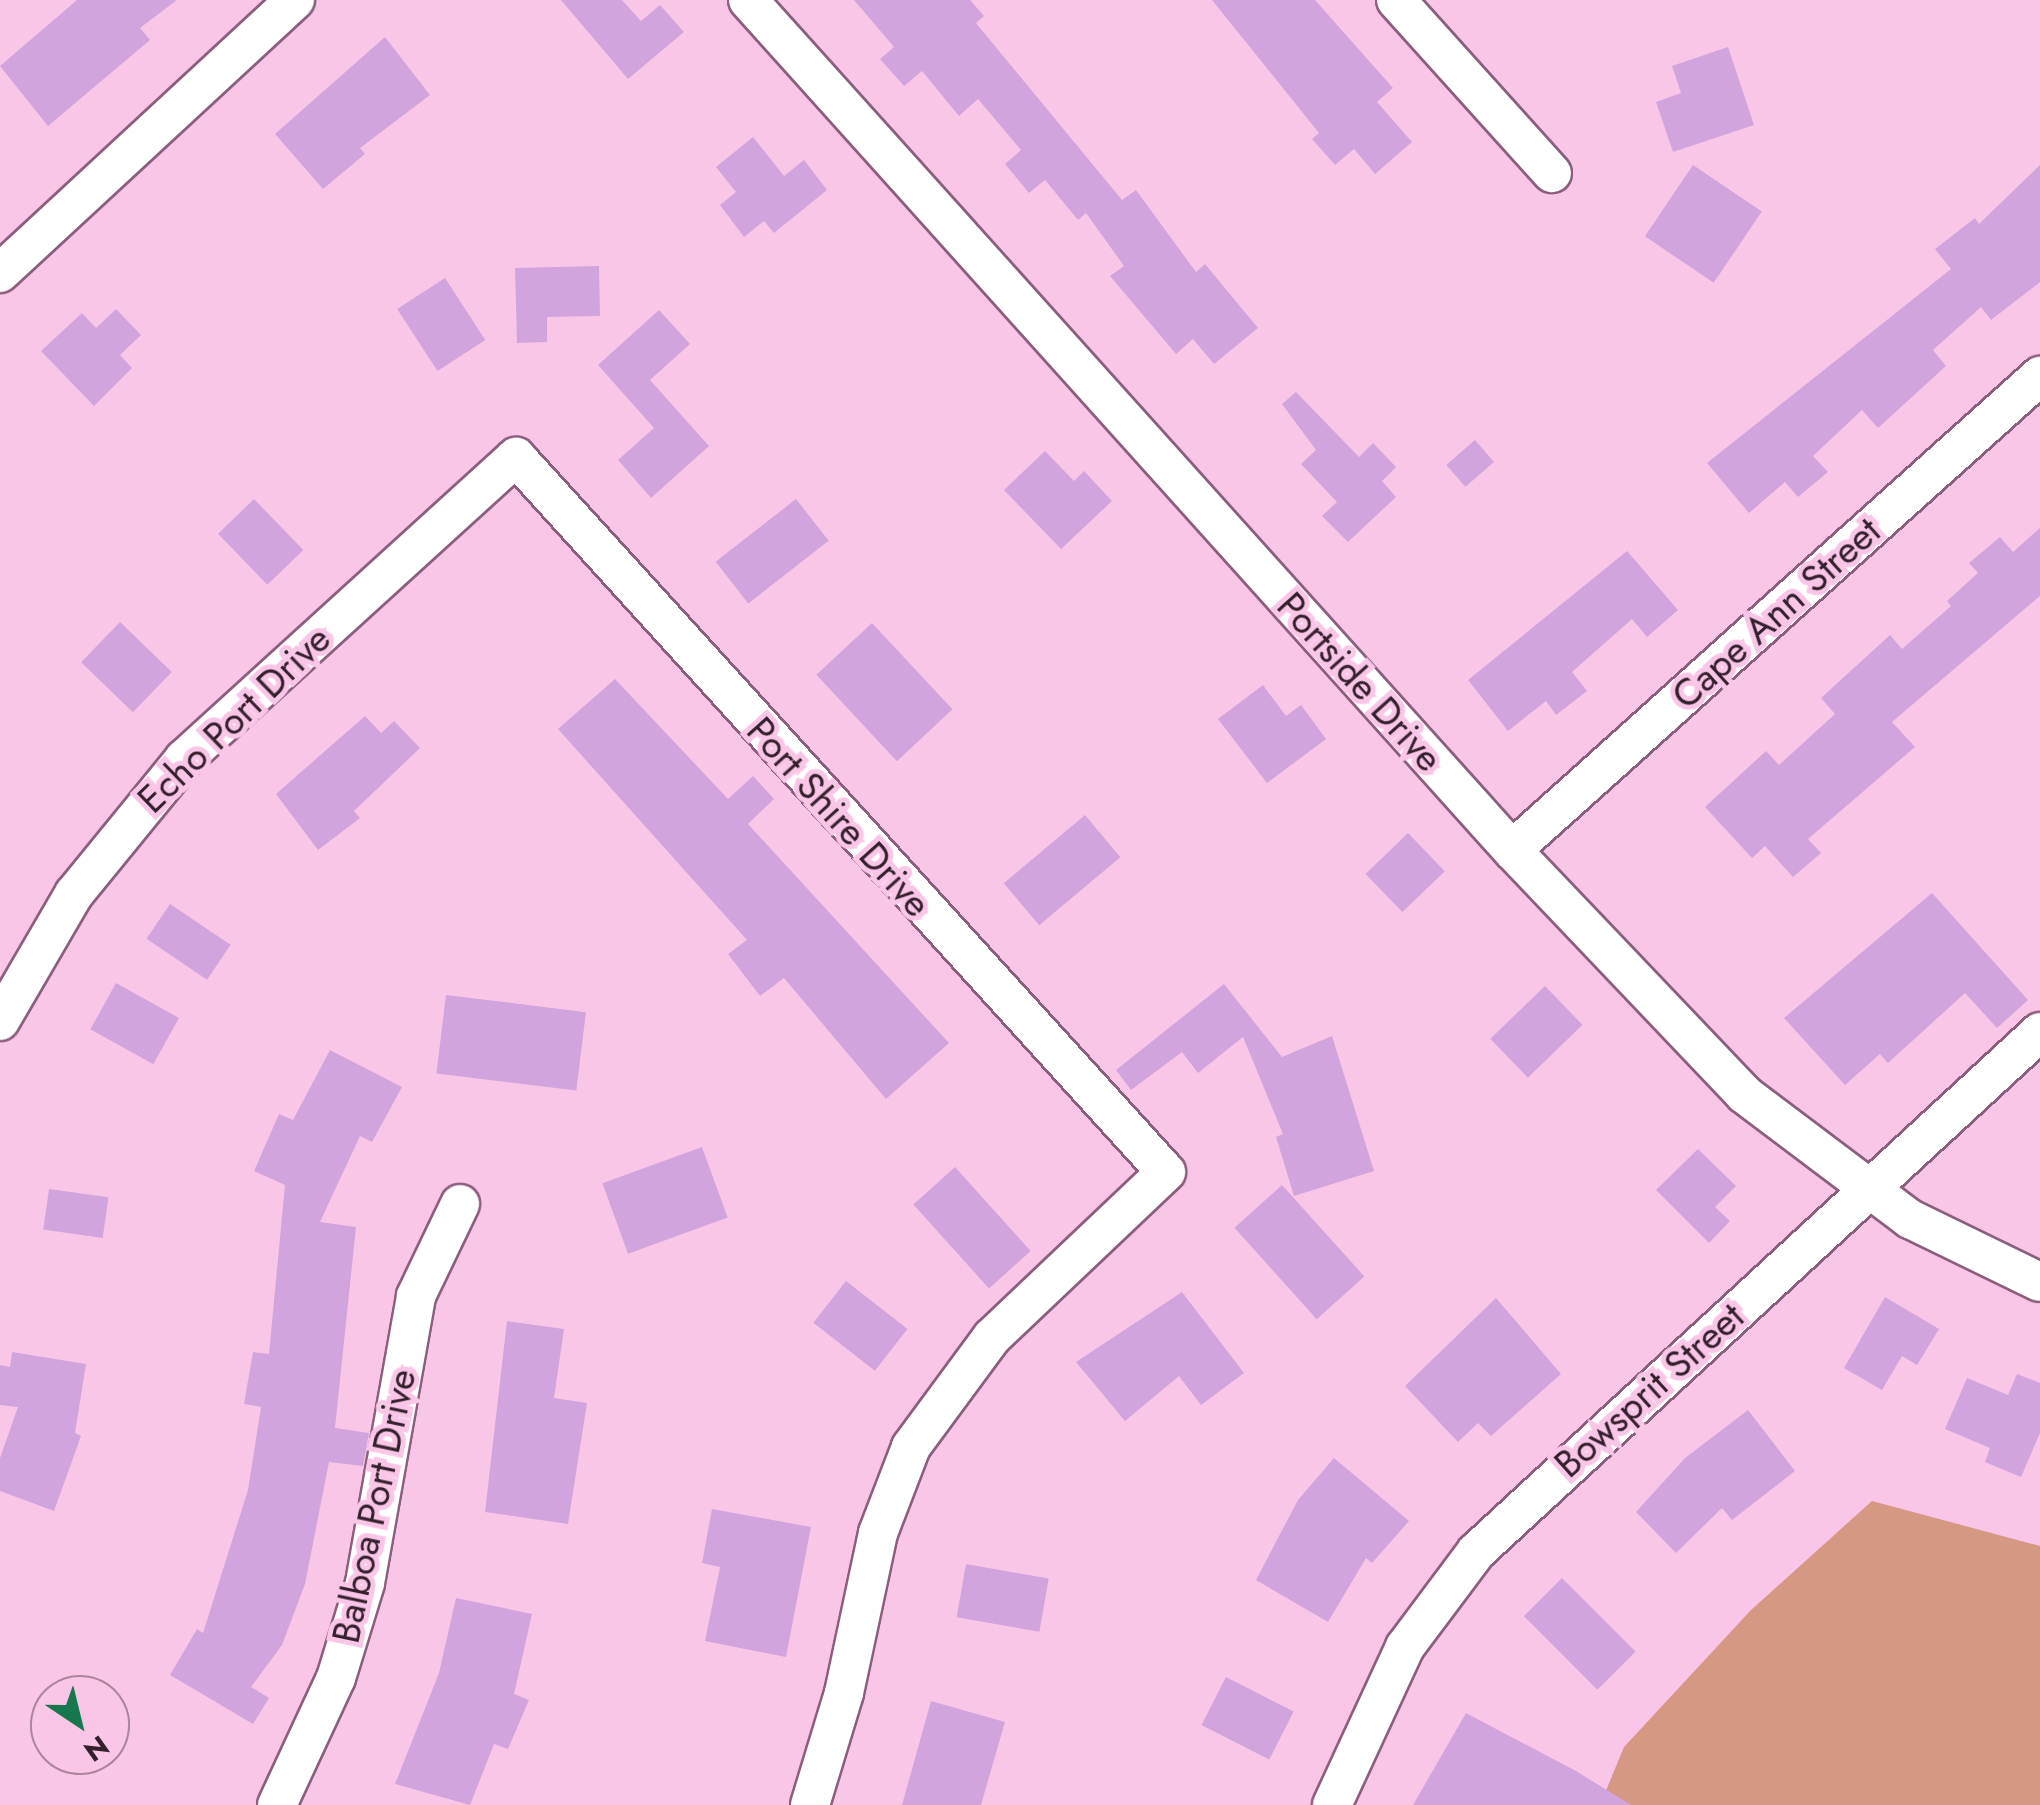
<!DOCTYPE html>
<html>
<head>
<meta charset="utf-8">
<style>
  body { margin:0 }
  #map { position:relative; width:2040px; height:1805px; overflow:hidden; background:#fac6e8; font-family:Jost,sans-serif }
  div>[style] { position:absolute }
  .green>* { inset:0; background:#d59883 }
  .building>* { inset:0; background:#d2a4dd; transform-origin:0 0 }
  .roads { filter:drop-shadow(2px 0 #8c5e7d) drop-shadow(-2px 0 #8c5e7d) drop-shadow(0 2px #8c5e7d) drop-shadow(0 -2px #8c5e7d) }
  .minor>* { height:38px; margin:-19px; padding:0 19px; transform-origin:19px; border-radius:19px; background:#fff }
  span { translate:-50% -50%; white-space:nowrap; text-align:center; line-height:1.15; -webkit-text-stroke:10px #fac6e8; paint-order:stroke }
  .street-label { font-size:38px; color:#34202d }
  .north { position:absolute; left:30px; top:1675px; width:100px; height:100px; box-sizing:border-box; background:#fac6e8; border:2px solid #ab849d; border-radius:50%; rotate:145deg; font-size:28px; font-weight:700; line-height:40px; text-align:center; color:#34202d }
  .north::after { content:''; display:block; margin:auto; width:35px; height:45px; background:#17784f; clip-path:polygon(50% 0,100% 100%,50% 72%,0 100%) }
</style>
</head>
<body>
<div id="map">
  <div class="green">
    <i style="clip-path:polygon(1872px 1501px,2040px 1546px,2040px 1805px,1600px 1805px,1624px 1747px,1751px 1610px)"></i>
  </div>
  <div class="building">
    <i style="clip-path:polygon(77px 0,177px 0,140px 28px,150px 40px,48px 126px,0 66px)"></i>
    <i style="clip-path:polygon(561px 0,622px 0,641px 21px,660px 5px,684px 32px,628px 79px)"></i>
    <i style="clip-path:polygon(854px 0,970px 0,984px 16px,976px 23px,1122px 200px,1136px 190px,1196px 272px,1205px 264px,1258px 328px,1214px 364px,1193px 339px,1176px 354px,1110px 276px,1124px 266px,1086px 213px,1078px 220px,1045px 180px,1029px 193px,1005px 164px,1021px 150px,978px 99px,959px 116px,922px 71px,904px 86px,880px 59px,894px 47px)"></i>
    <i style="clip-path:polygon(1212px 0,1315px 0,1393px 88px,1377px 102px,1412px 142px,1375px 174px,1354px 149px,1335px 165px,1312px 139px,1319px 133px)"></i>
    <i style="clip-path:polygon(385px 37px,430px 95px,360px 148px,365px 154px,323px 189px,275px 134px)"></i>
    <i style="clip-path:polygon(1728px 47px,1754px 125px,1673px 152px,1656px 102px,1681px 93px,1672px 66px)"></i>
    <i style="clip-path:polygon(753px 137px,784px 176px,804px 160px,827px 190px,774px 233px,764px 221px,744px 237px,720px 205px,736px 192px,716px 167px)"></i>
    <i style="left:1693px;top:165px;width:83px;height:86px;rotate:34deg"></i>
    <i style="clip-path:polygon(2040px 165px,2040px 282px,1991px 320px,1981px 307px,1933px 350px,1946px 366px,1878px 428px,1862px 410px,1813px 456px,1828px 472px,1798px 497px,1785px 482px,1749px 513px,1707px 463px,1951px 269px,1935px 249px,1975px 218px,1979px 224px)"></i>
    <i style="clip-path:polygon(599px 266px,600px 316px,547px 317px,547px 342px,517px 343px,515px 268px)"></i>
    <i style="left:445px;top:278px;width:74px;height:57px;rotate:57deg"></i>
    <i style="clip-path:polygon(116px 309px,141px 335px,120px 355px,132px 368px,94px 406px,41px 351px,82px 313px,96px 328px)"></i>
    <i style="clip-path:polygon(659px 310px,690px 344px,650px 380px,709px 446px,651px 498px,618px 460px,654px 428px,598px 365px)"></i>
    <i style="clip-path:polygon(1296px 392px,1359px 457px,1373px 443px,1396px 467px,1382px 481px,1396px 497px,1348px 542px,1322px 516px,1337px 502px,1301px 464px,1316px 450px,1282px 404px)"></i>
    <i style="left:1475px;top:440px;width:29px;height:38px;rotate:49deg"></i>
    <i style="clip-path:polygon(1045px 451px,1074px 481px,1084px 471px,1112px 501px,1061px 549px,1004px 490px)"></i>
    <i style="left:254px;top:499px;width:71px;height:50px;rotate:46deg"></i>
    <i style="left:796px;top:499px;width:53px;height:102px;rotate:52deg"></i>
    <i style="clip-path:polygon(2040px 528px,2040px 596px,1892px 722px,1915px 747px,1808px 839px,1821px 853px,1793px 877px,1765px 846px,1752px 858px,1705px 807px,1766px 751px,1779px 765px,1835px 714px,1821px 698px,1890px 635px,1902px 649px,1951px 606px,1947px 601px,1978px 573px,1969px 563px,2000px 537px,2013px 552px)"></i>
    <i style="clip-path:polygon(1627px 551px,1678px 610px,1647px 637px,1632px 619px,1572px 672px,1587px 691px,1556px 715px,1546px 701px,1508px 731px,1468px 680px)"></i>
    <i style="left:120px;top:622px;width:72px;height:56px;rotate:44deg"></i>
    <i style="left:872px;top:623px;width:118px;height:76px;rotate:47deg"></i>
    <i style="clip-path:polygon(615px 679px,728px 799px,753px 776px,774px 799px,748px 824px,949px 1043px,886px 1099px,784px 978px,760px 996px,728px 954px,747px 940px,558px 729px)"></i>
    <i style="clip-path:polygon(1263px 685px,1286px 716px,1301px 705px,1326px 739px,1267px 783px,1218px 719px)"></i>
    <i style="clip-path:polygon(365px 716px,381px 733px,394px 721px,420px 748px,354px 811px,360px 818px,318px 850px,276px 794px)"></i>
    <i style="left:1085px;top:815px;width:55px;height:106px;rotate:50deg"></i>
    <i style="left:1408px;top:833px;width:53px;height:59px;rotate:46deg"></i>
    <i style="clip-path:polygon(1932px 893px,2028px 1000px,1997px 1028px,1965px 993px,1888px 1063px,1880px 1054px,1845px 1085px,1784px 1018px)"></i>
    <i style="left:170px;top:904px;width:73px;height:42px;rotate:34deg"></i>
    <i style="left:116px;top:983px;width:72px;height:53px;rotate:29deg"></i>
    <i style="clip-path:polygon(1224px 984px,1282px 1057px,1332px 1036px,1374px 1171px,1294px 1196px,1276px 1137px,1283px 1134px,1243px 1037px,1198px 1073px,1182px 1052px,1131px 1090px,1116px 1070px)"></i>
    <i style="left:1545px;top:986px;width:54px;height:76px;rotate:46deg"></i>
    <i style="left:446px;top:995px;width:141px;height:79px;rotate:7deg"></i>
    <i style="clip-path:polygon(330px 1050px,402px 1087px,372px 1142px,360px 1136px,320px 1222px,356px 1227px,335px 1428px,369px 1433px,363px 1466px,329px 1462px,305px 1584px,282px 1645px,251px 1687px,269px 1698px,253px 1724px,170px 1675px,197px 1629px,203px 1633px,248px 1490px,261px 1407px,244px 1404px,253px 1352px,269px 1354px,285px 1185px,254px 1171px,279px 1114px,293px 1120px)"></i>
    <i style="left:702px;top:1147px;width:75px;height:106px;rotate:70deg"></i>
    <i style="clip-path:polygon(1698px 1149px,1736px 1186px,1715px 1207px,1730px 1221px,1709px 1243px,1656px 1190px)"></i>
    <i style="left:955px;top:1167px;width:113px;height:56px;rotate:48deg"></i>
    <i style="left:1282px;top:1185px;width:123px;height:64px;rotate:48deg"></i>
    <i style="left:49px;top:1189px;width:60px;height:41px;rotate:8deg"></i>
    <i style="left:846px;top:1281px;width:78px;height:53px;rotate:38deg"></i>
    <i style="clip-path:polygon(1182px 1292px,1244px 1373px,1201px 1405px,1179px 1376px,1125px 1421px,1076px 1362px)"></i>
    <i style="clip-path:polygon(1885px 1297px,1939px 1329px,1917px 1365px,1902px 1356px,1882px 1390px,1844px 1368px)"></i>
    <i style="clip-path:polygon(1496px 1298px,1561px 1374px,1491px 1436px,1478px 1423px,1458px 1442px,1405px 1386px)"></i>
    <i style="clip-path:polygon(507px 1321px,564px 1329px,554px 1398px,587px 1403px,568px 1524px,485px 1512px)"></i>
    <i style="clip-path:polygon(12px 1352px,86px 1364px,75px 1433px,81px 1436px,54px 1511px,0 1491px,0 1458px,18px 1407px,0 1405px,0 1365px,10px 1367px)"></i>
    <i style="clip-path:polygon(2017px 1374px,2040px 1383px,2040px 1433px,2021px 1477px,1985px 1462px,1990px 1448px,1945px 1429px,1967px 1378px,2008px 1395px)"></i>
    <i style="clip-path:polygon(1748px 1410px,1795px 1471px,1732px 1520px,1722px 1508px,1676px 1553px,1636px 1512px,1685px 1458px)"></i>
    <i style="clip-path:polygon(1334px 1458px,1409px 1521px,1372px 1563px,1366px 1558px,1328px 1622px,1256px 1580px,1298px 1500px)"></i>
    <i style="clip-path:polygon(712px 1509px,811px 1527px,786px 1657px,705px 1641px,720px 1567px,702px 1563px)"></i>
    <i style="left:966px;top:1564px;width:84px;height:54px;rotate:10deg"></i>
    <i style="left:1562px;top:1578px;width:104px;height:54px;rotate:45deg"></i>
    <i style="clip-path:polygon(456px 1598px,532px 1614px,514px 1694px,529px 1700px,508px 1749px,494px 1744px,470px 1805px,395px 1784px,439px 1673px)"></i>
    <i style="left:1226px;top:1677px;width:76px;height:54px;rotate:27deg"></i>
    <i style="clip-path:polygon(931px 1701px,1005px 1722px,981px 1805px,902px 1805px)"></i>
    <i style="clip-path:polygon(1466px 1713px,1576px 1771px,1631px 1805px,1413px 1805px)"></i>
  </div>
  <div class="roads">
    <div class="minor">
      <i style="left:748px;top:0;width:1143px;rotate:48.05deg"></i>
      <i style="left:1512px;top:850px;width:337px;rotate:46.4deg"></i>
      <i style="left:1744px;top:1094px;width:208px;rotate:37deg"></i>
      <i style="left:1910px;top:1219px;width:144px;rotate:25.9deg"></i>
      <i style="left:1396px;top:0;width:233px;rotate:48deg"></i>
      <i style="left:0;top:273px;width:402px;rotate:-42.8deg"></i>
      <i style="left:1512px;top:850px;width:710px;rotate:-41.92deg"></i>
      <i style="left:0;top:1021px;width:147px;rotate:-59.8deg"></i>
      <i style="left:74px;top:894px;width:174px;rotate:-50.8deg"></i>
      <i style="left:184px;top:759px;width:449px;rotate:-42.3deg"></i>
      <i style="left:516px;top:457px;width:966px;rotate:47.73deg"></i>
      <i style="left:1166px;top:1172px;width:240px;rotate:136.5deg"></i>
      <i style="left:992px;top:1337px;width:137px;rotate:126.4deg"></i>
      <i style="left:911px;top:1447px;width:92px;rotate:111deg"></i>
      <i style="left:878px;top:1533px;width:164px;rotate:102deg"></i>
      <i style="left:844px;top:1693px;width:117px;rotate:106.9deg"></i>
      <i style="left:277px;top:1805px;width:140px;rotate:-65.1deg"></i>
      <i style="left:336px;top:1678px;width:99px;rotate:-73deg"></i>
      <i style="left:365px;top:1583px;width:291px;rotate:-79.9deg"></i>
      <i style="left:416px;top:1296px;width:102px;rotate:-64.4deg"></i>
      <i style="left:1332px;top:1805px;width:174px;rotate:-65.2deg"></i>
      <i style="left:1405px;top:1647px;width:119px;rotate:-53.2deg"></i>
      <i style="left:1476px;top:1552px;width:767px;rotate:-42.68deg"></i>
    </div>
  </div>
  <div class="street-label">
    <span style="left:1776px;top:613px;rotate:-42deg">Cape Ann Street</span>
    <span style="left:1360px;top:682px;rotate:48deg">Portside Drive</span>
    <span style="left:234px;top:719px;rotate:-44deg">Echo Port Drive</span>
    <span style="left:839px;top:817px;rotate:48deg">Port Shire Drive</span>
    <span style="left:1649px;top:1390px;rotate:-42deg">Bowsprit Street</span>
    <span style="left:374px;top:1506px;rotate:-78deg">Balboa Port Drive</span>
  </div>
  <div class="north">N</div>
</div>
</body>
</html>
